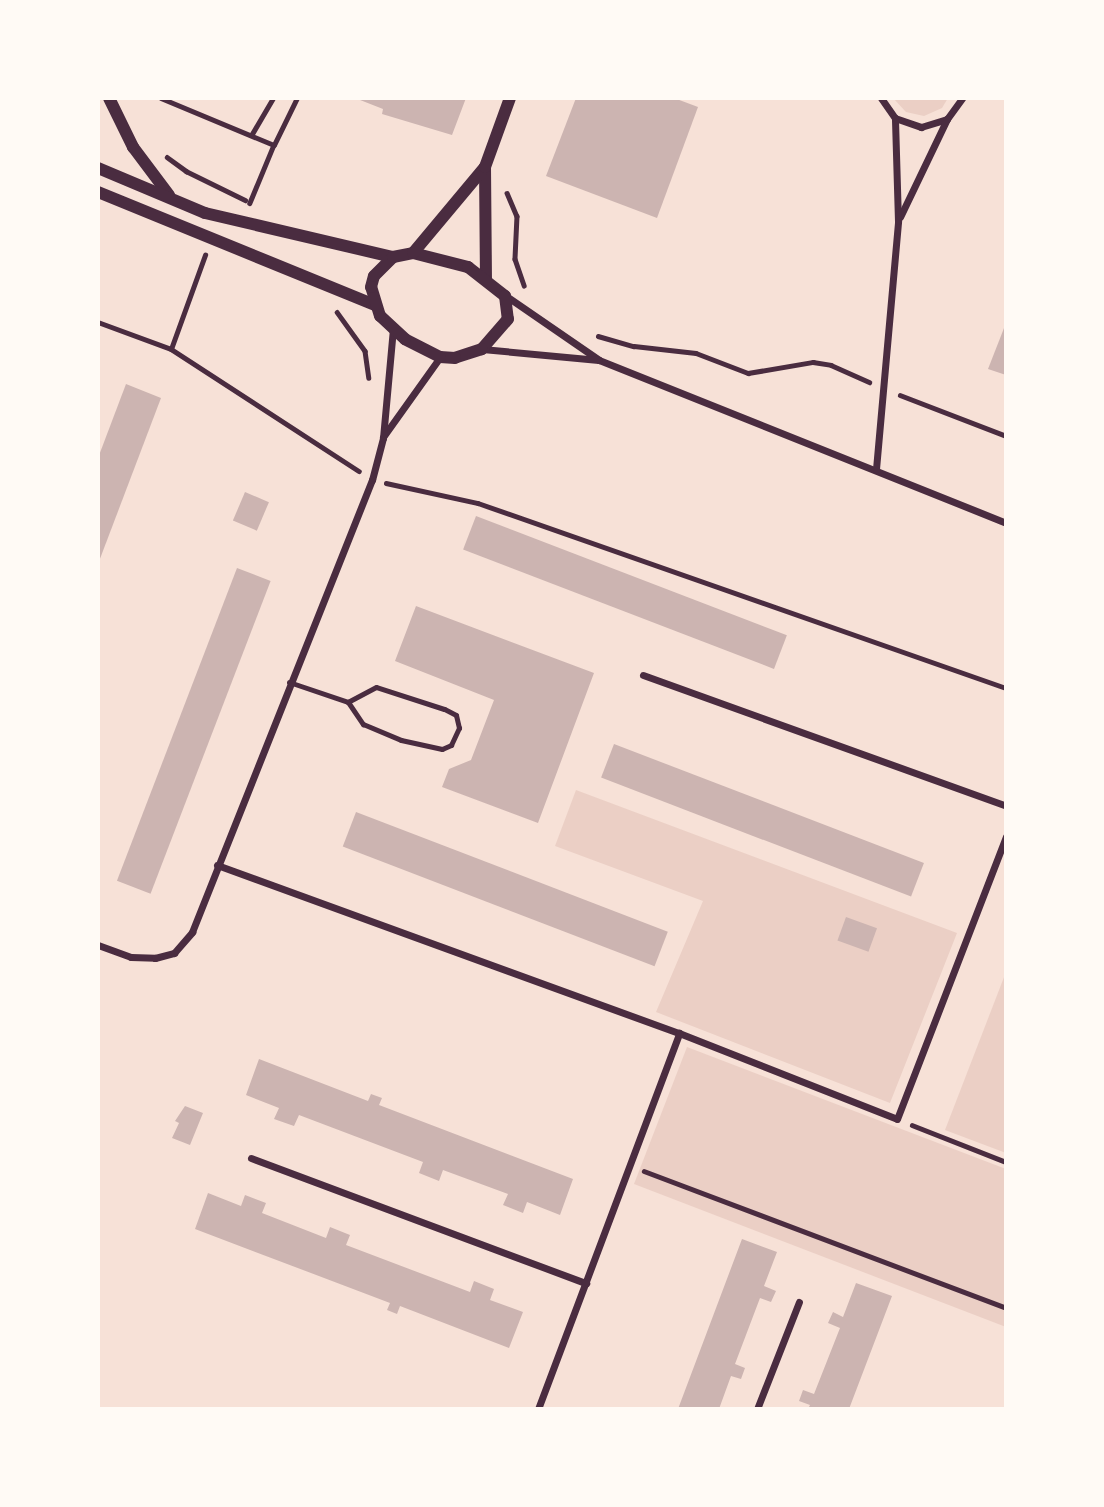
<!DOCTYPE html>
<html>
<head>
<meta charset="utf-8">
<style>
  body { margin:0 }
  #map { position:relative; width:1104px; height:1507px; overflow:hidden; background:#f7e1d7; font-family:Jost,sans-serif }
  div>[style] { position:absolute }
  .green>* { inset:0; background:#ebcfc5 }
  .building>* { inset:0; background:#ccb4b1; transform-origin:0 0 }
  .path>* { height:4.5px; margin:-2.25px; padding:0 2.25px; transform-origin:2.25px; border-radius:2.25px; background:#4a2c40 }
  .service>* { height:5px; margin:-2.5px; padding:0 2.5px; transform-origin:2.5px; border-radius:2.5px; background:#4a2c40 }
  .minor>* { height:7px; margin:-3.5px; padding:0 3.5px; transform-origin:3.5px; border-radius:3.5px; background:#4a2c40 }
  .tertiary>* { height:12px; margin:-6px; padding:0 6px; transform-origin:6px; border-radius:6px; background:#4a2c40 }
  span { translate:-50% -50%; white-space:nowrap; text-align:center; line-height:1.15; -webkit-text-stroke:7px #fffaf5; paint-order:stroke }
  .frame { position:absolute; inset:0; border:100px solid #fffaf5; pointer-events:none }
</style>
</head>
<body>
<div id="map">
  <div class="green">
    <i style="clip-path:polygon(893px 98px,948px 98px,942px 108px,924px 116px,906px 112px)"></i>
    <i style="clip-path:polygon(576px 790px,957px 933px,890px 1103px,656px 1012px,703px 901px,555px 846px)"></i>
    <i style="clip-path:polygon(1006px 972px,1006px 1153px,945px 1130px)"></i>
    <i style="clip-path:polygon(687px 1047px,1006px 1169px,1006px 1327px,634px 1184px)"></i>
  </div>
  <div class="building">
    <i style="clip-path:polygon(355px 98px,466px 98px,452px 135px,382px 114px,383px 109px)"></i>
    <i style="clip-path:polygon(576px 98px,674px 98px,698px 107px,657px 218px,546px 176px)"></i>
    <i style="clip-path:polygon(1006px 323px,1006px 375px,988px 369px)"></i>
    <i style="clip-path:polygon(126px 384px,161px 398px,98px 564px,98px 458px)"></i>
    <i style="left:245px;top:492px;width:26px;height:31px;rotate:23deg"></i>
    <i style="left:476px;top:516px;width:333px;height:36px;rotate:21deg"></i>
    <i style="left:237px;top:568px;width:36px;height:335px;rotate:21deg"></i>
    <i style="clip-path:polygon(416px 606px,594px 673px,538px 823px,442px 787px,449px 769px,471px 760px,494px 700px,395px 661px)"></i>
    <i style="left:614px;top:744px;width:332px;height:36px;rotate:21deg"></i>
    <i style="left:356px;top:812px;width:334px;height:37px;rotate:21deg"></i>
    <i style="left:846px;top:917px;width:33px;height:25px;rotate:20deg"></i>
    <i style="clip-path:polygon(259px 1059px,368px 1101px,371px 1094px,382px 1098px,379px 1105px,573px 1179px,560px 1215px,527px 1202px,523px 1213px,503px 1205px,508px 1194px,443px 1170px,439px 1181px,419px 1173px,423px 1162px,299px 1115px,294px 1126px,274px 1119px,279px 1108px,246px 1095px)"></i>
    <i style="clip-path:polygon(185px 1106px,203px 1113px,190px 1145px,172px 1138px,179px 1123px,175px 1121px)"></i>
    <i style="clip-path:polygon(208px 1193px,241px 1206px,245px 1195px,266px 1203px,262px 1213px,326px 1238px,330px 1227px,350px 1235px,346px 1245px,470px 1292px,474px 1281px,494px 1289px,490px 1300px,523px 1312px,509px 1348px,400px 1306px,397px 1314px,387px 1310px,390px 1303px,195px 1229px)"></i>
    <i style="clip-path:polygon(742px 1239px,777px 1252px,764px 1286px,776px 1291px,771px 1302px,760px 1298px,735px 1364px,745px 1368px,741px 1379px,731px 1376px,719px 1409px,678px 1409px)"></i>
    <i style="clip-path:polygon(856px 1283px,892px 1296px,849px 1409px,808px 1409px,810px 1405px,799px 1401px,803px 1390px,814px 1394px,840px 1328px,828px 1323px,833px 1312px,843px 1317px)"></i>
  </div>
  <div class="path">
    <i style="left:161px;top:98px;width:122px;rotate:22.6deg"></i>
    <i style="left:274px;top:145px;width:63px;rotate:112.5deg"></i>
    <i style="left:252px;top:134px;width:42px;rotate:-59.7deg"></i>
    <i style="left:274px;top:145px;width:52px;rotate:-63.9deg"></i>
    <i style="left:167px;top:157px;width:24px;rotate:36deg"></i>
    <i style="left:186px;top:171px;width:66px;rotate:26.2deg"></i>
    <i style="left:507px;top:193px;width:25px;rotate:67deg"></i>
    <i style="left:517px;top:216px;width:43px;rotate:92.7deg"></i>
    <i style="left:515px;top:259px;width:28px;rotate:71deg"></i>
    <i style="left:337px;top:312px;width:48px;rotate:54.3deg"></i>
    <i style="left:365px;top:351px;width:27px;rotate:82deg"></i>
    <i style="left:98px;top:322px;width:78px;rotate:20.3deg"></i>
    <i style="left:171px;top:349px;width:224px;rotate:33deg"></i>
    <i style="left:598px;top:336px;width:37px;rotate:16deg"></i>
    <i style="left:634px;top:346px;width:62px;rotate:6.4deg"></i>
    <i style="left:696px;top:353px;width:56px;rotate:21deg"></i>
    <i style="left:748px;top:373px;width:66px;rotate:-9.6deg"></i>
    <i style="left:813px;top:362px;width:18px;rotate:9deg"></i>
    <i style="left:831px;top:365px;width:42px;rotate:24.1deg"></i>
    <i style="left:171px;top:349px;width:100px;rotate:-70.1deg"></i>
    <i style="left:900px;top:395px;width:114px;rotate:21.1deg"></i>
    <i style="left:386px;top:483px;width:94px;rotate:12.3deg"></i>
    <i style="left:478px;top:503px;width:559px;rotate:19.31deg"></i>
    <i style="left:912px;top:1125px;width:101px;rotate:21.5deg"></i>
    <i style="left:644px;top:1171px;width:387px;rotate:20.7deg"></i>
  </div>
  <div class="service">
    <i style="left:289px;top:682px;width:62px;rotate:18.7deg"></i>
    <i style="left:348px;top:702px;width:27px;rotate:56deg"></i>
    <i style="left:363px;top:724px;width:41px;rotate:22.8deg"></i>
    <i style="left:401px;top:740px;width:42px;rotate:12.4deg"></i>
    <i style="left:442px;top:749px;width:10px;rotate:-24deg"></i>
    <i style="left:451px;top:745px;width:19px;rotate:-65deg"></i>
    <i style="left:459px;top:728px;width:13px;rotate:-103deg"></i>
    <i style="left:456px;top:715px;width:13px;rotate:-153deg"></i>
    <i style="left:444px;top:709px;width:71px;rotate:-162.1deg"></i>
    <i style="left:376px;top:687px;width:32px;rotate:152deg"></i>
  </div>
  <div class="minor">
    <i style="left:881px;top:98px;width:24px;rotate:55deg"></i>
    <i style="left:895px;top:118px;width:28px;rotate:19deg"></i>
    <i style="left:921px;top:127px;width:27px;rotate:-17deg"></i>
    <i style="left:947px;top:119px;width:26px;rotate:-54deg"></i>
    <i style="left:900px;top:217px;width:109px;rotate:-64.4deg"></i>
    <i style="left:506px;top:296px;width:113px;rotate:34.5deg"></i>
    <i style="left:599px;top:360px;width:438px;rotate:21.8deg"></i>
    <i style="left:482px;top:349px;width:117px;rotate:5.4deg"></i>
    <i style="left:383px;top:437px;width:98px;rotate:-54.5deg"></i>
    <i style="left:876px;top:469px;width:249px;rotate:-84.9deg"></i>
    <i style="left:898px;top:221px;width:103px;rotate:-91.7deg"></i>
    <i style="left:643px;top:675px;width:386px;rotate:19.8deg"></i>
    <i style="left:217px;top:865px;width:492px;rotate:20deg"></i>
    <i style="left:679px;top:1033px;width:234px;rotate:21.5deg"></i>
    <i style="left:897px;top:1119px;width:303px;rotate:-68.9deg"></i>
    <i style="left:98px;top:945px;width:35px;rotate:20deg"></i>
    <i style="left:131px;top:957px;width:24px;rotate:2deg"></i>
    <i style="left:155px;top:958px;width:20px;rotate:-15deg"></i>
    <i style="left:174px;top:953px;width:28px;rotate:-49deg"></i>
    <i style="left:192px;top:932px;width:487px;rotate:-68.3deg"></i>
    <i style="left:372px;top:480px;width:43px;rotate:-75.3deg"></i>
    <i style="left:383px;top:438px;width:109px;rotate:-84.8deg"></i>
    <i style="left:251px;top:1158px;width:358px;rotate:20.5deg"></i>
    <i style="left:538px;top:1409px;width:402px;rotate:-69.4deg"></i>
    <i style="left:757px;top:1409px;width:115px;rotate:-68.6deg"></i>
  </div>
  <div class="tertiary">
    <i style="left:109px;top:98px;width:55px;rotate:63.9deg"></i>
    <i style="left:133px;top:147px;width:60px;rotate:53.1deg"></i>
    <i style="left:485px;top:167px;width:111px;rotate:89.5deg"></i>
    <i style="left:98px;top:168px;width:116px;rotate:22.8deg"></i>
    <i style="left:205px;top:213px;width:193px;rotate:13.2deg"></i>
    <i style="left:98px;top:192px;width:299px;rotate:22.2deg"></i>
    <i style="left:413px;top:253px;width:57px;rotate:14.3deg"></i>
    <i style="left:468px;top:267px;width:47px;rotate:38.1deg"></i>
    <i style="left:505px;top:296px;width:23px;rotate:83deg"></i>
    <i style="left:508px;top:319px;width:40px;rotate:131deg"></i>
    <i style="left:482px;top:349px;width:28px;rotate:162deg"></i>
    <i style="left:455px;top:358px;width:15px;rotate:-176deg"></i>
    <i style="left:440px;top:357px;width:39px;rotate:-153deg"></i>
    <i style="left:405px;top:339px;width:34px;rotate:-137deg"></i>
    <i style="left:380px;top:316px;width:30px;rotate:-107deg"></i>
    <i style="left:371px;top:287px;width:11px;rotate:-75deg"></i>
    <i style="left:374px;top:276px;width:27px;rotate:-45deg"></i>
    <i style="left:393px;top:257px;width:20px;rotate:-11deg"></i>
    <i style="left:413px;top:253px;width:112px;rotate:-50.1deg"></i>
    <i style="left:485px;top:167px;width:73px;rotate:-70.1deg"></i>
  </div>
  <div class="frame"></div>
</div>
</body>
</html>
